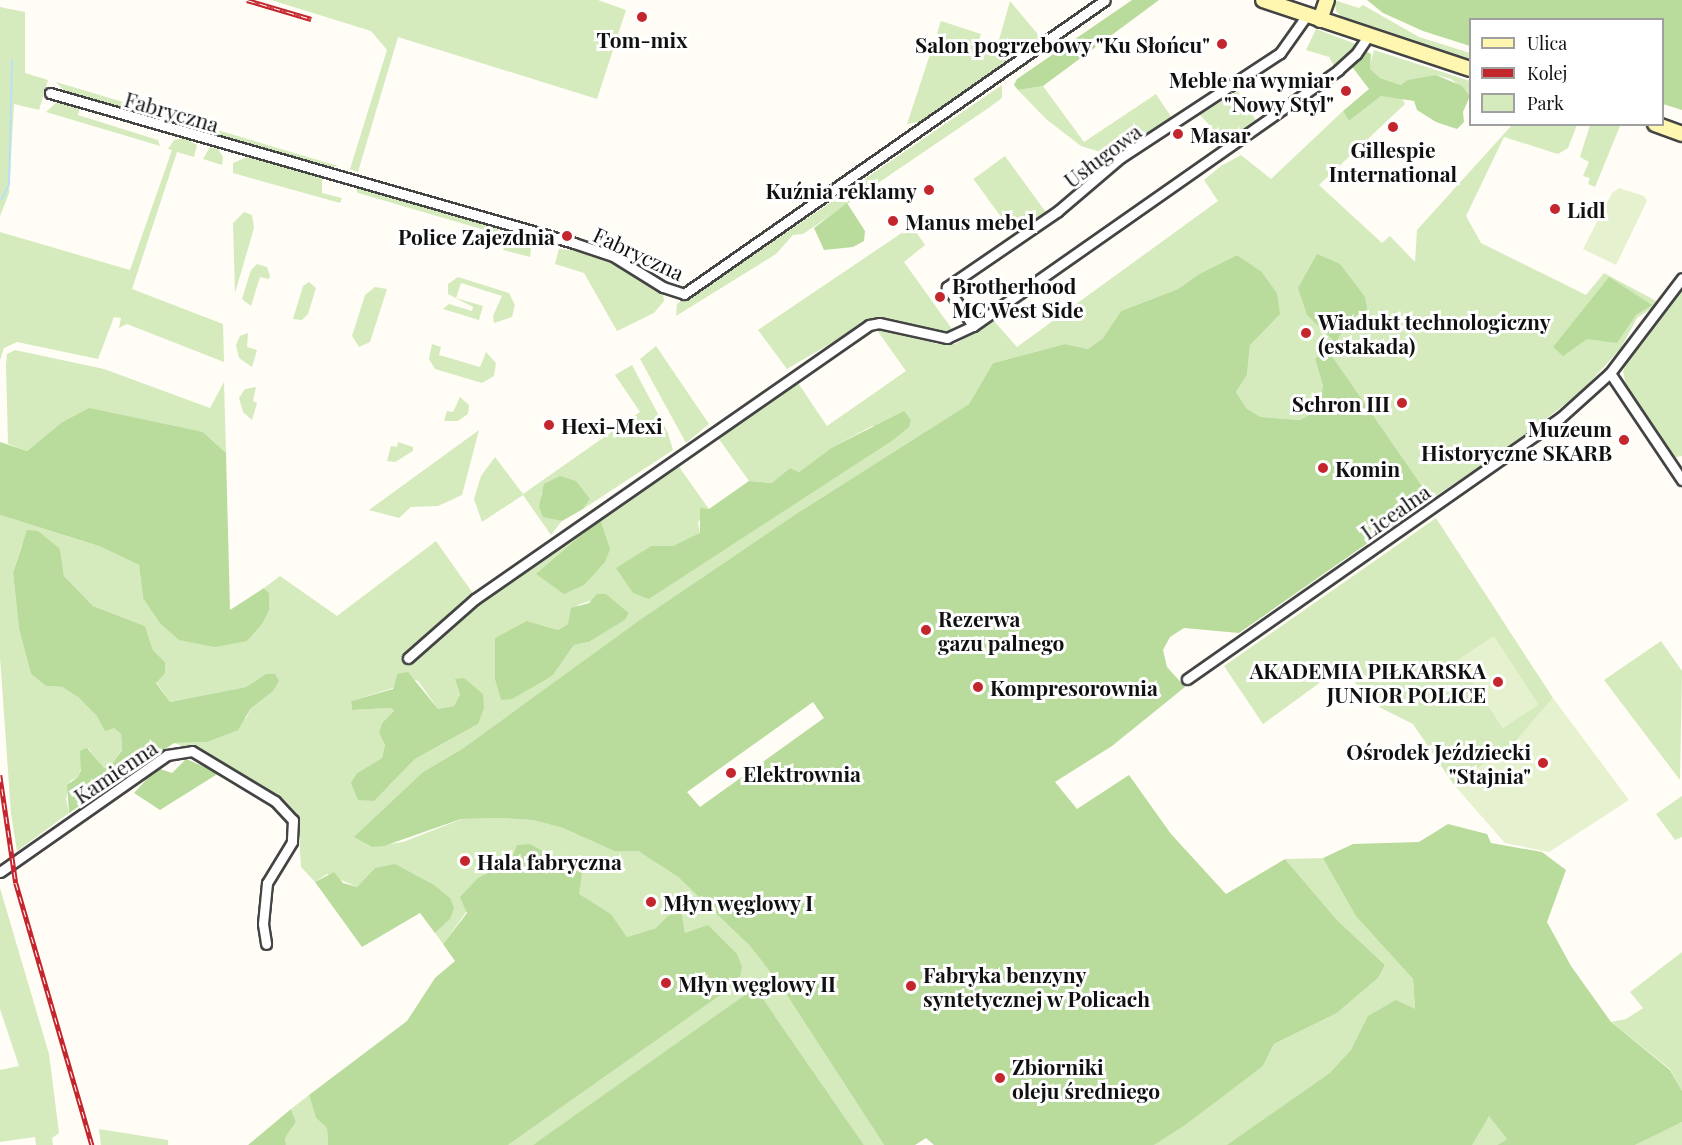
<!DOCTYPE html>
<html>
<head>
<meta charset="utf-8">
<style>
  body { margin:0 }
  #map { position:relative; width:1682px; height:1145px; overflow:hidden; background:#fffdf5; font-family:"Playfair Display",serif }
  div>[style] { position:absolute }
  .green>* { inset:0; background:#d5ebbd; transform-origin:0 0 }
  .forest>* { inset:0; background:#b9dc9c }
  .pitch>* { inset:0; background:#e6f2cf; transform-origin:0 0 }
  .stream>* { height:2px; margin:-1px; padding:0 1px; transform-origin:1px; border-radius:1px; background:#b9e0f7 }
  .roads { filter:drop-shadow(2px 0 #444) drop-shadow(-2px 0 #444) drop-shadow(0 2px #444) drop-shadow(0 -2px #444) }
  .street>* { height:9px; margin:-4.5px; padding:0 4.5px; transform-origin:4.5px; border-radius:4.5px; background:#fff }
  .secondary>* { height:14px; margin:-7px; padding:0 7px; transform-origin:7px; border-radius:7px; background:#fff6b0 }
  .rail>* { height:4.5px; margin-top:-2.25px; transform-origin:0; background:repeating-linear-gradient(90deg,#fff 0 7px,#c4262e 0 14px); box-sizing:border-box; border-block:2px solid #c4262e }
  .dots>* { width:16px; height:16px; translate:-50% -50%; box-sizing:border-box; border:3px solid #fff; border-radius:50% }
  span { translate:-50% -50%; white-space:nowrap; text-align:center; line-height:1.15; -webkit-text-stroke:6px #fff; paint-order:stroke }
  .poi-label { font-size:21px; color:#111; font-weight:700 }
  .right { translate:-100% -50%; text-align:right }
  .left { translate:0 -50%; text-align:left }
  .street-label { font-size:21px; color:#111 }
  .legend { position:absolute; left:1469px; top:18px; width:195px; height:108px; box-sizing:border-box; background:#fff; border:2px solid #a0a0a0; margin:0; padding:8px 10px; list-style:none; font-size:18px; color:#111 }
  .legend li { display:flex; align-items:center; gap:12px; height:30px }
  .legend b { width:30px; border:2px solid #a0a0a0 }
</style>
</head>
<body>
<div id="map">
  <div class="green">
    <i style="clip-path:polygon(271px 0,598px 0,626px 10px,597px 99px,398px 37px,358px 172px,350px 169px,387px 50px,371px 31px)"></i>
    <i style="clip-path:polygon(1334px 0,1359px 8px,1363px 5px,1419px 37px,1470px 53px,1470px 65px,1349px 24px,1336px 11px)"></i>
    <i style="clip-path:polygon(1010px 1px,1041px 38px,919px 122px,907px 124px,941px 21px,981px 34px,979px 41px,997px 47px)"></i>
    <i style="clip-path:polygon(0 7px,25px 12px,25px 73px,48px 80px,39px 110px,14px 104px,9px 193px,0 216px)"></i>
    <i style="clip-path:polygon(1316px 29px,1356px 44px,1356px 46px,1334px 66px,1329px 57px,1306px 50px)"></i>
    <i style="clip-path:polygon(1374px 50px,1470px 81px,1470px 95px,1451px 79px,1437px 75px,1401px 85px,1380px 78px,1369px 69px)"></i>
    <i style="clip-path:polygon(56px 82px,338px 166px,325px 169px,68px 95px)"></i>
    <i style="clip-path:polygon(1002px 85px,1002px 98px,987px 109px,803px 234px,793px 235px,776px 254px,676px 316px,677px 304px,682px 300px,692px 297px)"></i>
    <i style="clip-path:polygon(1043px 86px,1084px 142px,1156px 94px,1174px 121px,1121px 151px,1107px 154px,1081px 146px,1046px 119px,1018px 90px)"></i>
    <i style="clip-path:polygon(1238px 91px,1258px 124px,1227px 144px,1200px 115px)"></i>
    <i style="clip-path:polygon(evenodd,1381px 96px,1401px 97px,1405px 104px,1319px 185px,1382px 243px,1390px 236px,1415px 262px,1417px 230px,1512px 125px,1577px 125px,1568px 148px,1558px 154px,1504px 137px,1466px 216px,1481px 243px,1586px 295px,1604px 273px,1660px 303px,1637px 318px,1621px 348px,1581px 392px,1513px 444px,1431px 499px,1332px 356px,1315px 359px,1323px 386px,1319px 410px,1300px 420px,1261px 417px,1247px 409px,1236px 392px,1247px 375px,1250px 345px,1277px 293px,1262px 272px,1237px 255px,1199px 274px,1178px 289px,1121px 311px,1103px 338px,1088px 349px,1065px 344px,993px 363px,969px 404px,796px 514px,641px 619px,462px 749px,423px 772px,355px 837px,370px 847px,403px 842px,462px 819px,501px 818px,533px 820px,563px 828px,614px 851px,638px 851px,678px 877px,750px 946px,781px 986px,884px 1145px,864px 1145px,775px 1016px,749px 992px,544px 1139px,533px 1145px,508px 1145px,722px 994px,740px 978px,685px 934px,681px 911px,656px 928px,627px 937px,611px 914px,578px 894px,583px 866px,569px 857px,555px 858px,545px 850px,498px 868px,443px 944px,435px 933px,450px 919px,375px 868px,357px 887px,327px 874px,315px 882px,301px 867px,298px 818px,280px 800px,213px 757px,174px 743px,207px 742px,246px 718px,251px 708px,279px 681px,266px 674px,246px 687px,170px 702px,156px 682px,165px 662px,153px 650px,145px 626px,93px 606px,64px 576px,60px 549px,22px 544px,13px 573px,19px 629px,31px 674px,46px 686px,62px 687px,78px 697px,121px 734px,122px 749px,112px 764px,103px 768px,88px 748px,78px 777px,70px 781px,66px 799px,69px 813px,17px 851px,11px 814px,0 657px,0 515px,99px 546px,139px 565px,143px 598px,247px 641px,269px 610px,269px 593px,264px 588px,280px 576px,337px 616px,436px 541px,472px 592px,477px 606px,677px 464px,709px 509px,698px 522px,700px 533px,692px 538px,673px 546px,651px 546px,617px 568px,649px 599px,909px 427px,872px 426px,831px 448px,799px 472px,790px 468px,773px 483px,749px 481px,716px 435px,796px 380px,827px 426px,906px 371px,874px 326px,937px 344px,955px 344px,994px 321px,1017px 347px,1218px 201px,1204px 180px,1221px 166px,1241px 155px,1271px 179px,1343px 111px,1349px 121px,1381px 96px,607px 595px,629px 613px,625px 620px,589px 642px,574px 645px,553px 675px,501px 700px,495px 680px,497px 670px,527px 621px,558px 630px,568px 624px,578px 605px,607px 595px,1381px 96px,397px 674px,418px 681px,438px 709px,454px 706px,460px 696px,455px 679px,478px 724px,415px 759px,389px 786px,357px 773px,382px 758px,385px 745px,379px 733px,382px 723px,394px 712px,391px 708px,352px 710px,351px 701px,393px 688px,397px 674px)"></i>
    <i style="clip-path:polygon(58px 101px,80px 107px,78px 115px,158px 140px,160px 146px,46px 112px)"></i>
    <i style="clip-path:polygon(1590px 125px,1620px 126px,1595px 187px,1588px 184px,1590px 178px,1583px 176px,1589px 162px,1580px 157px)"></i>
    <i style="clip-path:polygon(184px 138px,197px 145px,194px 157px,177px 152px,132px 289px,223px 324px,224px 362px,127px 324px,119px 328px,121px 318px,114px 317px,98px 359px,17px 342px,4px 348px,0 360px,0 232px,130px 270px,172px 150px,168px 149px,174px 140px)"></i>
    <i style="clip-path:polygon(210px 147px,218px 149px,223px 157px,222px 165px,203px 159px)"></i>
    <i style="left:1005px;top:156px;width:69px;height:39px;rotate:54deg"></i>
    <i style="clip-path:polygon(247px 157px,322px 178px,322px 193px,342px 198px,340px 203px,233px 173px,233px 163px)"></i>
    <i style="clip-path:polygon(360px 187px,497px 227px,499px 230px,495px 233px,358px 193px,356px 189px)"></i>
    <i style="clip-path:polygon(244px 212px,252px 215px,254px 228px,235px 293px,233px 223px)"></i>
    <i style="clip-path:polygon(912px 226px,925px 245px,904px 262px,952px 329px,947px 332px,874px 318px,787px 369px,758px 330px)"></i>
    <i style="clip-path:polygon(520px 233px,531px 249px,530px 257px,503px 250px,510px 235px)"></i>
    <i style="clip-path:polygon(559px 249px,583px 251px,619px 267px,663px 293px,664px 301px,654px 313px,617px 331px,584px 273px,555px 264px)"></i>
    <i style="clip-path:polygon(257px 264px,267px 267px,270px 276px,269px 279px,260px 277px,251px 306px,242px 299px,251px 270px)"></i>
    <i style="clip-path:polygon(458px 277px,509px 293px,515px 305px,512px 317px,494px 323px,493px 316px,502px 296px,461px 283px,456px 298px,483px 306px,479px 320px,443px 309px,449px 304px,472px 311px,473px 307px,448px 294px,448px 284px)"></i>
    <i style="clip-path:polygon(309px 282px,316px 288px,308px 314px,302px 320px,293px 319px,303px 286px)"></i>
    <i style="clip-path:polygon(375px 287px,387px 289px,370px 342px,359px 347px,352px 336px,365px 295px)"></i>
    <i style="clip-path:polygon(1682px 288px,1682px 456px,1673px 458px,1629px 399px,1623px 371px,1628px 359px)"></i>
    <i style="clip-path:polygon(248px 333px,247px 347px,257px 350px,252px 367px,239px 358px,236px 345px,240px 336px)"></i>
    <i style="clip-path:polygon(432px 344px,441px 347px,439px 355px,480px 367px,486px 352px,496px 363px,494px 376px,482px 383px,435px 369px,429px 359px)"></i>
    <i style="clip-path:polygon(656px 346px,709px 424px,686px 443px,640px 359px)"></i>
    <i style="clip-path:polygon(15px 350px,104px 369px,210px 408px,224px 382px,226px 453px,203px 432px,154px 424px,61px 423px,27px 451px,8px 444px,6px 365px,7px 354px)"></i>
    <i style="clip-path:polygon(632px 365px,668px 433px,673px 450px,583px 509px,590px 499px,541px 493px,543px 516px,562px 521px,551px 535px,523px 495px,482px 522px,474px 499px,481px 476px,495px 457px,523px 494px,640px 412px,615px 375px)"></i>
    <i style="clip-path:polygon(256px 387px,253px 401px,257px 403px,252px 420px,243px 412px,239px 398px,245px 389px)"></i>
    <i style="clip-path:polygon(460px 397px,469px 405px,468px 414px,458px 421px,444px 421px,447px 411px,453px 412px)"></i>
    <i style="clip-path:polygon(479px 430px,462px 495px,438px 506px,411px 507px,399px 518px,369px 510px)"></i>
    <i style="clip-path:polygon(398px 442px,413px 447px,413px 451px,395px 462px,387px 461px,391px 446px,397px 447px)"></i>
    <i style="clip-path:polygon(1436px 518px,1553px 698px,1515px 742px,1454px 785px,1413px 724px,1381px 708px,1340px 668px,1263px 724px,1224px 666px)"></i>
    <i style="clip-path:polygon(1661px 641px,1682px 671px,1680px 780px,1604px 680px)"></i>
    <i style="clip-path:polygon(1682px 796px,1682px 837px,1675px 840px,1656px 814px)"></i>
    <i style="clip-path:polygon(1323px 858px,1387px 950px,1413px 979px,1415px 1010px,1507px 1139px,1497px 1145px,1154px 1145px,1263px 1066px,1274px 1044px,1337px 1013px,1378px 978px,1385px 965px,1337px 920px,1285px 859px)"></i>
    <i style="clip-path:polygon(0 888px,49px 1054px,59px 1133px,52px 1138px,53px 1145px,36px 1145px,35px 1137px,0 1142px,0 1070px,19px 1066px,0 1009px)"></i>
    <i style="clip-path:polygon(1682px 952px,1682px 1091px,1670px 1069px,1611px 1022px,1626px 1019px,1643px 1008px,1630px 992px)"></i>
    <i style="clip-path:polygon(309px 1095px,316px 1118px,327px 1128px,328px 1145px,286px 1145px,285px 1138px,296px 1122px,291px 1109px)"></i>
    <i style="clip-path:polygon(1682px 1122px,1682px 1145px,1635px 1145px,1658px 1133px)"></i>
    <i style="clip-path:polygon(99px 1129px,168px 1140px,168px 1145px,101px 1145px)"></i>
  </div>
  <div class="forest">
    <i style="clip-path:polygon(1132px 0,1159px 0,1043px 86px,1018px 90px,1014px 85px,1017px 79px)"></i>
    <i style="clip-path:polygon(1367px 0,1682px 0,1682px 110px,1663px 104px,1662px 20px,1470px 20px,1470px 46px,1423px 31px,1383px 13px)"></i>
    <i style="clip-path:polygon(1365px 51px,1371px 54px,1370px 69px,1380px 78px,1401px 85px,1408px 80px,1436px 75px,1462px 86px,1470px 96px,1463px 112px,1464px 122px,1457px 129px,1436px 122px,1417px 110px,1414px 101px,1381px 96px,1349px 121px,1343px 111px,1369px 89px,1350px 64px)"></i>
    <i style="clip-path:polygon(847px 203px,865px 231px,864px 241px,853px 247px,824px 250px,814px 228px)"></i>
    <i style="clip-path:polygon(1317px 254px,1340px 264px,1365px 297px,1368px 313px,1357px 315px,1344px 327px,1336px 343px,1307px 315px,1298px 288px)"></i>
    <i style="clip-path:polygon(evenodd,1237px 255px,1262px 272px,1277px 293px,1280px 314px,1250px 345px,1247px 375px,1236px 392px,1247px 409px,1261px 417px,1300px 420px,1318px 410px,1323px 386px,1315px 359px,1322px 352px,1332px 356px,1431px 499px,1239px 633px,1184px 628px,1170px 637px,1163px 650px,1167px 667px,1185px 687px,1112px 746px,1055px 782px,1077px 809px,1129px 775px,1171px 834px,1226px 894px,1285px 859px,1337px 920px,1385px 965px,1378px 978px,1337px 1013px,1274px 1044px,1263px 1066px,1185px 1125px,1154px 1145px,934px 1145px,926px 1138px,915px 1145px,884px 1145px,781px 986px,750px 946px,678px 877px,638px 851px,614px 851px,563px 828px,533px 820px,501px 818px,461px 819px,384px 846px,371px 847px,354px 837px,423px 772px,462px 749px,641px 619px,796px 514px,969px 404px,993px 363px,1065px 344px,1088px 349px,1103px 338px,1121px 311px,1178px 289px,1199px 274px,1237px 255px,813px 702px,824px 718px,700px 807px,687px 792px,813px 702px)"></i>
    <i style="clip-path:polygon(1609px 277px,1652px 305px,1636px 315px,1617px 343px,1587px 339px,1563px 356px,1553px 347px)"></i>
    <i style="clip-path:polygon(89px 408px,203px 432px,226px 453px,230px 610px,264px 588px,269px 593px,269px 610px,262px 624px,247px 641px,215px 647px,179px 640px,160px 623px,143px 598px,139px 565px,99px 546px,0 515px,0 442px,27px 451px,61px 423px)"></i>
    <i style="clip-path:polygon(904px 411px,911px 420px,909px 427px,893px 440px,649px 599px,633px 593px,616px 568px,651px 546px,673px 546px,700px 533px,700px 508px,709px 509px,749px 481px,772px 483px,790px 468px,799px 472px,831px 448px)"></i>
    <i style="clip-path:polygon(560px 476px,576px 481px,590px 499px,583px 509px,562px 521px,543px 517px,539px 507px,544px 484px)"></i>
    <i style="clip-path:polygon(600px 519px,610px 549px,605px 562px,584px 585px,564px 594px,536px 574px)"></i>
    <i style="clip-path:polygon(27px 530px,38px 531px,60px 549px,64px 576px,93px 606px,145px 626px,153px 650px,165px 662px,165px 673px,156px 683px,170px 702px,246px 687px,266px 674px,275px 674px,279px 681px,273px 691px,251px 708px,238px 730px,207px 742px,174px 743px,69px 813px,67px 785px,78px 777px,81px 770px,80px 751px,87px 748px,104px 768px,112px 764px,122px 750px,121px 734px,114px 728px,105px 731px,97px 716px,78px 697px,62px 687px,46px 686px,31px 674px,19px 629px,13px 573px)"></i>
    <i style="clip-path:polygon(597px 594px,606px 594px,629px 613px,625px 620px,589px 642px,574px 645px,553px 675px,540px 683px,512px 699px,501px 700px,495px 680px,495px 638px,527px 621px,558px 630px,568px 624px,571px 608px,589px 603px)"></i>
    <i style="clip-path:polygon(408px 672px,438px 709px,454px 706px,460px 695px,455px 679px,464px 678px,483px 694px,484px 708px,478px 724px,415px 759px,374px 801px,358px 800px,351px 783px,357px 773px,382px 758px,385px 745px,379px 733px,382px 723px,394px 711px,391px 708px,352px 710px,351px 701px,393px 689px,397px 674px)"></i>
    <i style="clip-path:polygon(186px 759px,219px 773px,160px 810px,134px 793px,157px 768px,172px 773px)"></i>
    <i style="clip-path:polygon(1448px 824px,1487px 834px,1491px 843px,1542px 852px,1566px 870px,1547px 922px,1571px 966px,1611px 1022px,1670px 1070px,1682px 1091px,1682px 1122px,1635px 1145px,1497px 1145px,1507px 1139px,1489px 1116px,1472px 1145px,1227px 1145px,1330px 1073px,1351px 1050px,1368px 1016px,1396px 1000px,1415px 1009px,1413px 979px,1356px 916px,1323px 858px,1353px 844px,1419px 842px)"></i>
    <i style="clip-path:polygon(530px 844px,555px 858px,579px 861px,583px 866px,579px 894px,611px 914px,627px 937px,656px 928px,676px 908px,681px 910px,685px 933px,708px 925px,737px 954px,742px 967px,740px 978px,722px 994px,508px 1145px,328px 1145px,327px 1128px,316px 1118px,309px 1095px,407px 1021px,435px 978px,455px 961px,443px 944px,467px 913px,460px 897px,478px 878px,511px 861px,517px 845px)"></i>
    <i style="clip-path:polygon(395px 864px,434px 885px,450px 898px,454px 908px,450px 919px,435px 933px,420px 913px,362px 947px,315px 882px,334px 872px,343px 883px,357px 887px,375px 868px)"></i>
    <i style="clip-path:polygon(749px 992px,761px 996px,864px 1145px,533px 1145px)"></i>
    <i style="clip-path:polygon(291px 1109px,296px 1122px,285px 1138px,286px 1145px,248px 1145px)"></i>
  </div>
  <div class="pitch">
    <i style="clip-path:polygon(1619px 188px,1644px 196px,1647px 201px,1616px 265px,1583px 249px,1612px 193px)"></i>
    <i style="left:1494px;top:636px;width:82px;height:43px;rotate:57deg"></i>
    <i style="clip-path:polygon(1553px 698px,1629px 800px,1549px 852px,1505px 843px,1454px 785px,1515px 742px)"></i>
  </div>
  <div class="stream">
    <i style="left:2px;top:199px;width:17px;rotate:-65deg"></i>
    <i style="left:9px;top:184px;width:123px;rotate:-88.6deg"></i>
  </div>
  <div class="roads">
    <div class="street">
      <i style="left:1307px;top:15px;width:47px;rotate:125.4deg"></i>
      <i style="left:1280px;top:53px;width:191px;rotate:146.7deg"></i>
      <i style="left:1120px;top:158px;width:82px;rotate:139.5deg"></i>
      <i style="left:1058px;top:211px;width:135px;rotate:145.6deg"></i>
      <i style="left:947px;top:287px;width:47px;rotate:56.3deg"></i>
      <i style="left:973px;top:326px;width:446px;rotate:-35deg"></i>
      <i style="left:1338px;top:70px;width:24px;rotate:-42deg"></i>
      <i style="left:1356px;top:54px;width:22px;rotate:-56deg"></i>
      <i style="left:50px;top:93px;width:545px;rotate:15.97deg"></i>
      <i style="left:574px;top:243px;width:41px;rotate:18.4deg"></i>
      <i style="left:613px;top:256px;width:59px;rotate:31.8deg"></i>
      <i style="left:663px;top:287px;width:22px;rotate:18deg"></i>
      <i style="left:684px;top:294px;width:513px;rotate:-34.93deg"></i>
      <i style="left:1610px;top:373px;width:129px;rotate:56.1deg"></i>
      <i style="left:408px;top:658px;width:89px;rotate:-41.4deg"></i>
      <i style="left:475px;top:599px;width:480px;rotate:-34.8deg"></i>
      <i style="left:869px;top:325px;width:10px;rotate:-11deg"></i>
      <i style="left:879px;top:323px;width:70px;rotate:12.4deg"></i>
      <i style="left:947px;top:338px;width:29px;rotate:-25deg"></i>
      <i style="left:1187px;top:679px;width:455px;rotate:-35deg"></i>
      <i style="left:1560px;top:418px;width:67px;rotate:-42deg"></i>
      <i style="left:1610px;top:373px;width:119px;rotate:-52.8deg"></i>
      <i style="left:0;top:872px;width:204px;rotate:-35deg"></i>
      <i style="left:167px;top:755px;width:25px;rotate:-9deg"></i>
      <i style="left:192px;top:751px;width:97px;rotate:31.1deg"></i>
      <i style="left:275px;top:801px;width:26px;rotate:47deg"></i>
      <i style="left:293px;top:820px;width:22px;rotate:93deg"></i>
      <i style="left:292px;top:842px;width:48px;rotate:121.4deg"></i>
      <i style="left:267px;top:883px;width:41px;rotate:95.6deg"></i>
      <i style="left:263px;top:924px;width:20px;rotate:81deg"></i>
    </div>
    <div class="secondary">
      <i style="left:1263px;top:0;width:218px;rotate:18.4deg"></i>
      <i style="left:1320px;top:20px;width:21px;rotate:-71deg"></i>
      <i style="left:1655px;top:124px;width:29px;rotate:20deg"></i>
    </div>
  </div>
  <div class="rail">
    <i style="left:247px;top:0;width:67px;rotate:16.5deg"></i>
    <i style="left:0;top:775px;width:109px;rotate:81.6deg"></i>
    <i style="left:16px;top:883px;width:273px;rotate:73.8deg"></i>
  </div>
  <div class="dots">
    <i style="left:642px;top:17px;background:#c4262e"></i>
    <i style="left:1222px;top:44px;background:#c4262e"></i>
    <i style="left:1346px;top:91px;background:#c4262e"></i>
    <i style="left:1393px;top:127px;background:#c4262e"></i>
    <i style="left:1178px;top:134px;background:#c4262e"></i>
    <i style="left:929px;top:190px;background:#c4262e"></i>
    <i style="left:1555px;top:209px;background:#c4262e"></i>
    <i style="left:893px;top:221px;background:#c4262e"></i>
    <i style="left:567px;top:236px;background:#c4262e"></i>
    <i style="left:940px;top:297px;background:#c4262e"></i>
    <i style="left:1306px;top:333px;background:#c4262e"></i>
    <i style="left:1402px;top:403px;background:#c4262e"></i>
    <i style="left:549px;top:425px;background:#c4262e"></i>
    <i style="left:1624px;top:440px;background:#c4262e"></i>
    <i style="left:1323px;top:468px;background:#c4262e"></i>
    <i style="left:926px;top:630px;background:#c4262e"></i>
    <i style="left:1498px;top:682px;background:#c4262e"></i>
    <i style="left:978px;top:687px;background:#c4262e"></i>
    <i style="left:1543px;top:763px;background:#c4262e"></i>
    <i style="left:731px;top:773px;background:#c4262e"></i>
    <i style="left:465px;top:861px;background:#c4262e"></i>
    <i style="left:651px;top:902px;background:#c4262e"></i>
    <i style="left:666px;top:983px;background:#c4262e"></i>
    <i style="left:911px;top:986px;background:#c4262e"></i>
    <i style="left:1000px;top:1078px;background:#c4262e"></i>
  </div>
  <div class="poi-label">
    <span style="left:642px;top:39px">Tom-mix</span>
    <span class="right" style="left:1210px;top:44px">Salon pogrzebowy "Ku Słońcu"</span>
    <span class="right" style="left:1334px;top:91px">Meble na wymiar<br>"Nowy Styl"</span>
    <span class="left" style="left:1190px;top:134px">Masar</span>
    <span style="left:1393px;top:161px">Gillespie<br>International</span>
    <span class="right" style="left:917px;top:190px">Kuźnia reklamy</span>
    <span class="left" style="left:1567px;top:209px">Lidl</span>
    <span class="left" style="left:905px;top:221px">Manus mebel</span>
    <span class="right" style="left:555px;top:236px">Police Zajezdnia</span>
    <span class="left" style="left:952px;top:297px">Brotherhood<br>MC West Side</span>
    <span class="left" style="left:1318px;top:333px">Wiadukt technologiczny<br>(estakada)</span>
    <span class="right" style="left:1390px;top:403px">Schron III</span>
    <span class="left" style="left:561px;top:425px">Hexi-Mexi</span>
    <span class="right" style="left:1612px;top:440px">Muzeum<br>Historyczne SKARB</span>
    <span class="left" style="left:1335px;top:468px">Komin</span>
    <span class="left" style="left:938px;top:630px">Rezerwa<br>gazu palnego</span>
    <span class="right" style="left:1486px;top:682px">AKADEMIA PIŁKARSKA<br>JUNIOR POLICE</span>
    <span class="left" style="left:990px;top:687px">Kompresorownia</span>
    <span class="right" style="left:1531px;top:763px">Ośrodek Jeździecki<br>"Stajnia"</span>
    <span class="left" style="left:743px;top:773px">Elektrownia</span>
    <span class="left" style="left:477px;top:861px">Hala fabryczna</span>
    <span class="left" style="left:663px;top:902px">Młyn węglowy I</span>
    <span class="left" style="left:923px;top:986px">Fabryka benzyny<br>syntetycznej w Policach</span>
    <span class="left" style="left:678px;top:983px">Młyn węglowy II</span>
    <span class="left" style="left:1012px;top:1078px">Zbiorniki<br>oleju średniego</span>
  </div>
  <div class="street-label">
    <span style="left:172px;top:111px;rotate:16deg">Fabryczna</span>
    <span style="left:1102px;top:155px;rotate:-37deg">Usługowa</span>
    <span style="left:639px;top:253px;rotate:25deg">Fabryczna</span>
    <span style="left:1395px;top:511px;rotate:-35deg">Licealna</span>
    <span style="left:115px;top:771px;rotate:-34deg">Kamienna</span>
  </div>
  <ul class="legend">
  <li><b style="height:8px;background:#fff6b0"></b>Ulica</li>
  <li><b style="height:8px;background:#c4262e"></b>Kolej</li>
  <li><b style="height:16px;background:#d5ebbd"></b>Park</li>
  </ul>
</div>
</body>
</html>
